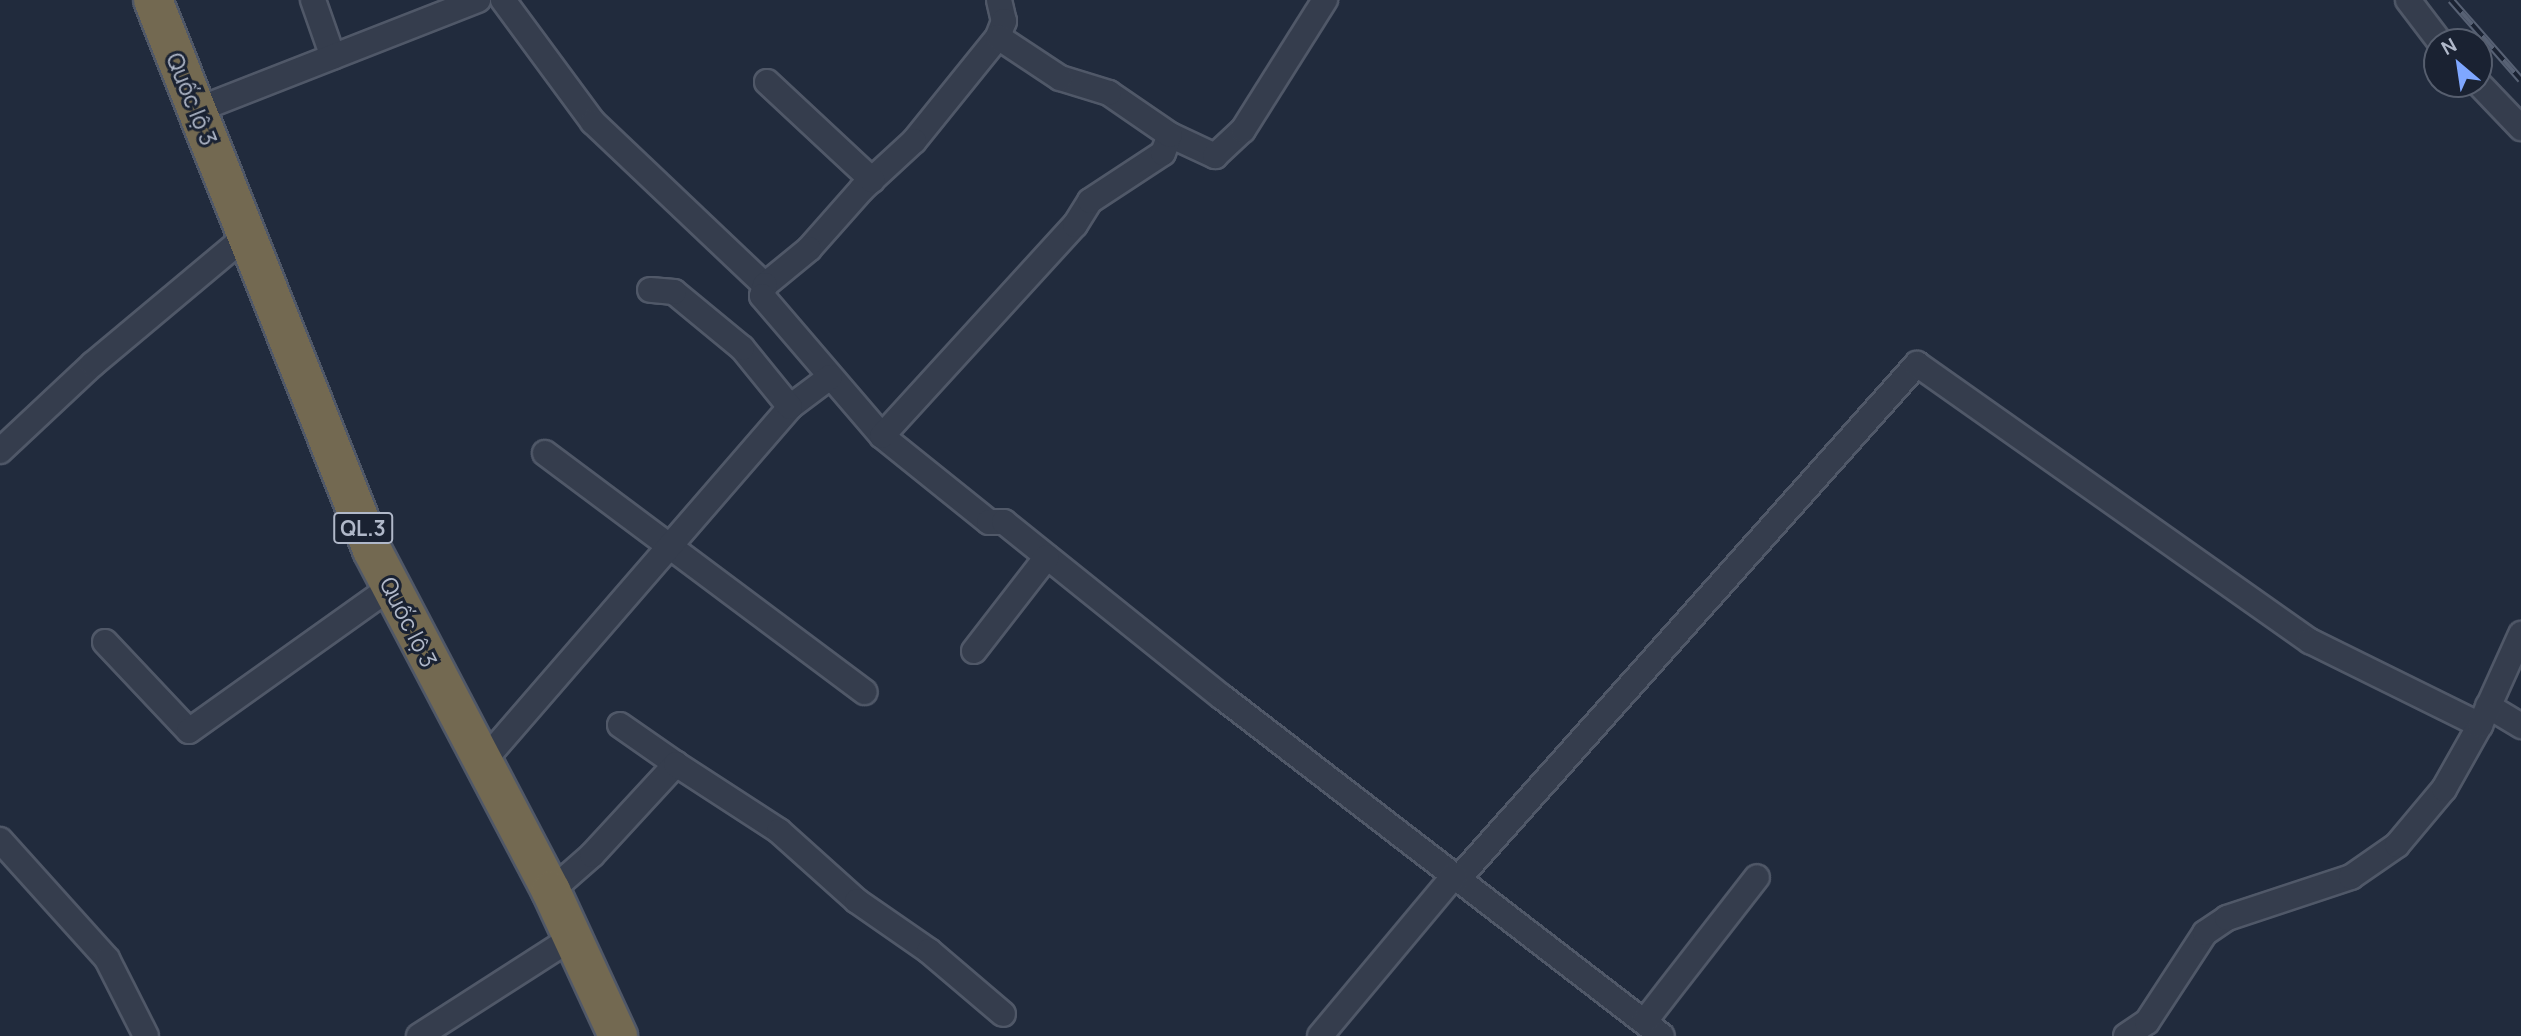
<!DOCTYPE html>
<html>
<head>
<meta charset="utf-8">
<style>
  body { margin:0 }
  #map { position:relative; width:2521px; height:1036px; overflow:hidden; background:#212b3d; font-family:Manrope,sans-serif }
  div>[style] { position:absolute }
  .roads { filter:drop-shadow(2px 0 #505868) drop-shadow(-2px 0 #505868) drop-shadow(0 2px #505868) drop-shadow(0 -2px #505868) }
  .street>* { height:24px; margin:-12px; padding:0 12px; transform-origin:12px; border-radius:12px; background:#353d4d }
  .highway>* { height:38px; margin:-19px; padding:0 19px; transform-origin:19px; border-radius:19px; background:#736951 }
  .rail>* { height:8px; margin-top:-4px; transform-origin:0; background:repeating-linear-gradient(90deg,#1a2232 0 16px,#576174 0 32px); box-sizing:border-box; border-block:2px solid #576174 }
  span { translate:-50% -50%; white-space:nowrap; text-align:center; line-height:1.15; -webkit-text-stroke:6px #1a2232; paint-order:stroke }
  .shield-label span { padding:2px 5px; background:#1a2232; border:2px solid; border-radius:5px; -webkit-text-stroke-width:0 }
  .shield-label { font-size:21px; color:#b0b8c9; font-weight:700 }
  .street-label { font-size:23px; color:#b0b8c9 }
  .north { position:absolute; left:2423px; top:28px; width:70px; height:70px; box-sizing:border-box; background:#1a2232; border:2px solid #565e6e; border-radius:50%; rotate:331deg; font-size:19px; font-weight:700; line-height:28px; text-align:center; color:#b0b8c9 }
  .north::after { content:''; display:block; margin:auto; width:24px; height:32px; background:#7fa7ff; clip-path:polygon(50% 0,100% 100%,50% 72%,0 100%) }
</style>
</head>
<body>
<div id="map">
  <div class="roads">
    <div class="street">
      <i style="left:313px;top:0;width:60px;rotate:70.7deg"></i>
      <i style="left:503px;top:0;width:152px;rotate:53.6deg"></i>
      <i style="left:593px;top:122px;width:237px;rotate:43.5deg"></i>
      <i style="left:999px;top:0;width:22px;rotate:77deg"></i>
      <i style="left:1004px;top:21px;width:17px;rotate:111deg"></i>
      <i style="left:998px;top:37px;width:134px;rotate:128.9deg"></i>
      <i style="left:914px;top:141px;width:71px;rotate:137.3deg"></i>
      <i style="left:862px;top:189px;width:80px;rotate:131.5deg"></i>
      <i style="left:809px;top:249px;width:57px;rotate:140.7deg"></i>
      <i style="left:765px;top:285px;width:11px;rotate:105deg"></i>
      <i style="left:762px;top:296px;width:184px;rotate:49.4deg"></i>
      <i style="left:882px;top:436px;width:137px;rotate:38.8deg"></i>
      <i style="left:989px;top:522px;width:15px"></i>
      <i style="left:1004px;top:522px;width:280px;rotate:38.8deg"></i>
      <i style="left:1222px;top:697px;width:555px;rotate:37.61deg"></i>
      <i style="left:2408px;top:0;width:53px;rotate:52.7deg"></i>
      <i style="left:767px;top:82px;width:144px;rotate:43deg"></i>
      <i style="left:2479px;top:84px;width:61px;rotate:46.3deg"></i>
      <i style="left:197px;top:110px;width:302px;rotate:-21.4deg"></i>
      <i style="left:1170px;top:135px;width:50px;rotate:25deg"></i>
      <i style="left:1215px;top:156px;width:38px;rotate:-43deg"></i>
      <i style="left:1243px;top:130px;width:154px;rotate:-57.8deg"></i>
      <i style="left:790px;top:407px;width:50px;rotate:-36.9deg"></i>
      <i style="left:882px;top:436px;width:286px;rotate:-47.6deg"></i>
      <i style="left:1075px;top:225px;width:28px;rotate:-58deg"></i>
      <i style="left:1090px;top:201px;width:87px;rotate:-33.3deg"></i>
      <i style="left:1163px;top:153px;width:19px;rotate:-69deg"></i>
      <i style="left:1170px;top:135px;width:74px;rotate:-145.5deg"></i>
      <i style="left:1109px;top:93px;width:51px;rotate:-163deg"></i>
      <i style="left:1060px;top:78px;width:74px;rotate:-146.5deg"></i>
      <i style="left:0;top:451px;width:127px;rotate:-43.1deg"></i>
      <i style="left:93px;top:364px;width:199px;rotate:-39.9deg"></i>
      <i style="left:545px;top:453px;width:399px;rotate:36.8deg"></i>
      <i style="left:105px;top:642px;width:122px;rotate:46.7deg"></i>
      <i style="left:189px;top:731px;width:248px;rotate:-35.5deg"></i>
      <i style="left:974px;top:651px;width:119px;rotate:-52.2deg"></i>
      <i style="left:2488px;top:706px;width:39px;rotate:31deg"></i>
      <i style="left:620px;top:725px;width:68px;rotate:34.9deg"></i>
      <i style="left:481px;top:764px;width:472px;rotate:-49.1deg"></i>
      <i style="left:790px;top:407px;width:76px;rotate:-129.1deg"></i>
      <i style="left:742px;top:348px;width:88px;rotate:-140.5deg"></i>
      <i style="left:674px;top:292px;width:24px;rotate:-175deg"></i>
      <i style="left:0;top:840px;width:160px;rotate:48deg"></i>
      <i style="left:107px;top:959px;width:86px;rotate:63.1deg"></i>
      <i style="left:1458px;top:879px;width:690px;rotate:-48.29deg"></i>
      <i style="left:1917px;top:364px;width:481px;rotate:35.2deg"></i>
      <i style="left:2310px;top:641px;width:190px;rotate:26.3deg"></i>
      <i style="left:551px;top:891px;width:55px;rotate:-41.3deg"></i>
      <i style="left:592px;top:855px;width:124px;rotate:-47.3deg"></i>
      <i style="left:676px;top:764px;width:123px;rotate:33deg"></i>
      <i style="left:779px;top:831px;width:105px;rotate:41.9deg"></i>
      <i style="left:857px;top:901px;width:88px;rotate:34.8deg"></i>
      <i style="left:929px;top:951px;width:97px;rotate:40.4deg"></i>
      <i style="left:1645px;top:1021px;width:182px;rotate:-52.1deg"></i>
      <i style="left:419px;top:1036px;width:179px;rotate:-32.7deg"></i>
      <i style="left:1320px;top:1036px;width:209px;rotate:-50.1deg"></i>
      <i style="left:2126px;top:1036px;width:25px;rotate:-34deg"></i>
      <i style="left:2147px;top:1022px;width:106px;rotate:-56.9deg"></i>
      <i style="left:2205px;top:933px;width:27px;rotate:-34deg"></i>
      <i style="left:2227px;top:918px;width:131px;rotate:-18.3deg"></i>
      <i style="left:2351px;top:877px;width:56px;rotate:-34.8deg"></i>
      <i style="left:2397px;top:845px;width:73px;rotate:-50deg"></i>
      <i style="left:2444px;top:789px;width:73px;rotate:-60.6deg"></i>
      <i style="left:2480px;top:725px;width:100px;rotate:-65.7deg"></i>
    </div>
    <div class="highway">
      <i style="left:153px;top:0;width:592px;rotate:68.29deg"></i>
      <i style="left:372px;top:550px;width:385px;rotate:62.3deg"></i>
      <i style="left:551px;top:891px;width:160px;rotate:65.2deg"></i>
    </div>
  </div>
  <div class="rail">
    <i style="left:2451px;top:0;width:106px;rotate:48.8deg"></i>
  </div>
  <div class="shield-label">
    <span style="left:363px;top:528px">QL.3</span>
  </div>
  <div class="street-label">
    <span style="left:192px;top:99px;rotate:68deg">Quốc lộ 3</span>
    <span style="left:409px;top:622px;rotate:63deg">Quốc lộ 3</span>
  </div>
  <div class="north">N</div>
</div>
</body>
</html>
